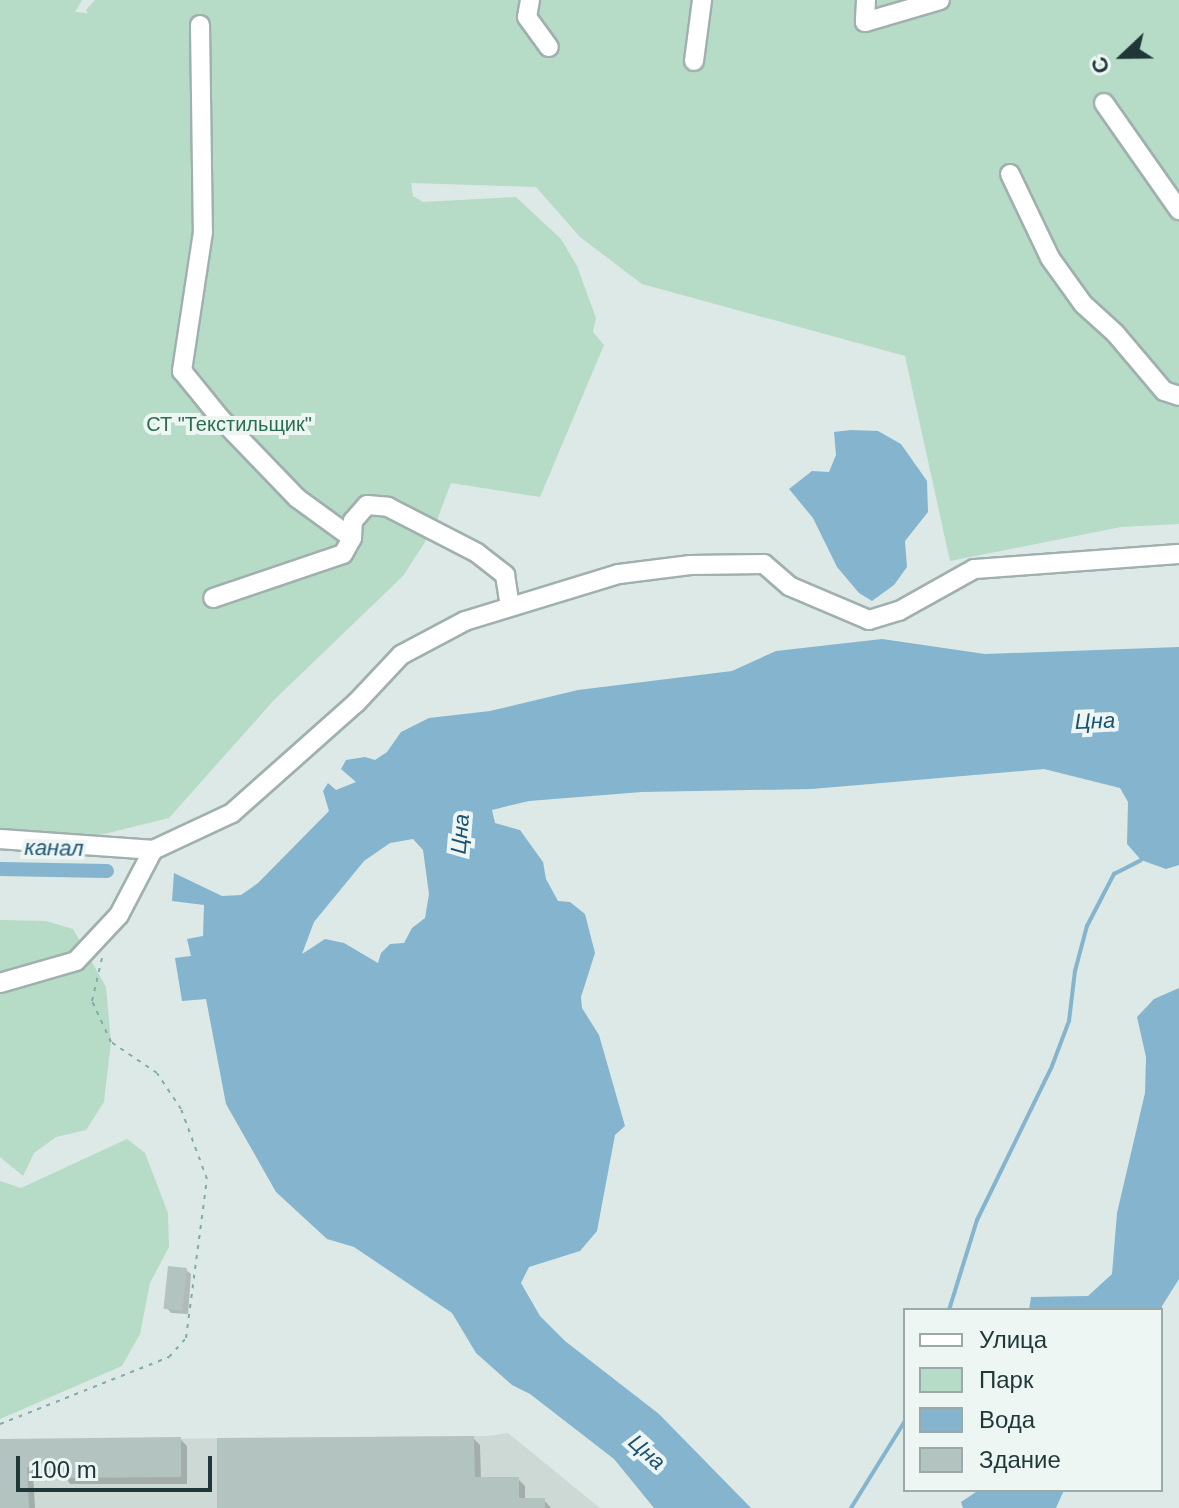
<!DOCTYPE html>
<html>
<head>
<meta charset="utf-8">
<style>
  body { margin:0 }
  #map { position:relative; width:1179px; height:1508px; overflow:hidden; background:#dde9e6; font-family:Helvetica,sans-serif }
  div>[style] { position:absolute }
  .built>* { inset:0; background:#ccd9d5 }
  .green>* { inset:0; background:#b6dbc7 }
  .water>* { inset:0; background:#85b4cf }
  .shadow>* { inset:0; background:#0003 }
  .stream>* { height:4px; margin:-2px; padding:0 2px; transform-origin:2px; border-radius:2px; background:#85b4cf }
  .canal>* { height:14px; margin:-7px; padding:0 7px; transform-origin:7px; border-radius:7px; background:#85b4cf }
  .building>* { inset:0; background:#b3c4c0; transform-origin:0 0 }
  .path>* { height:2px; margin-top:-1px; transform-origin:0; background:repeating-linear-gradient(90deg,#7eada7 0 4px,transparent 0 10px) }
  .roads { filter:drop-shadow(2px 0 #a0b0ae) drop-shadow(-2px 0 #a0b0ae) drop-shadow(0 2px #a0b0ae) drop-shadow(0 -2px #a0b0ae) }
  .minor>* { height:18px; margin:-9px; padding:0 9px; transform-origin:9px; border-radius:9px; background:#fff }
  span { translate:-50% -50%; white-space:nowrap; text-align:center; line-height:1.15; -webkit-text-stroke:8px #edf6f3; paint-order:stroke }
  .park-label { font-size:20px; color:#2a6e52 }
  .water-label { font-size:22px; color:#1b5273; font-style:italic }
  .legend { position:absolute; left:903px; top:1308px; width:260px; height:184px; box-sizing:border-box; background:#edf6f3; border:2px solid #9baaa8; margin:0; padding:10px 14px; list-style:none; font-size:24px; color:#1f3837 }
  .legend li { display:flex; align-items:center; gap:16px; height:40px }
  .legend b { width:40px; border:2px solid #9baaa8 }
  .north { position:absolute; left:1083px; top:16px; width:80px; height:80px; -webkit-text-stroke:6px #edf6f3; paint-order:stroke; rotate:248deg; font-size:22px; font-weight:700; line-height:32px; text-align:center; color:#1f3837 }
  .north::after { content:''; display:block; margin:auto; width:28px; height:36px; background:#1f3837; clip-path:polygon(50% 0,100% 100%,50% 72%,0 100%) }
  .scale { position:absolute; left:16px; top:1456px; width:196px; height:36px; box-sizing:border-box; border:4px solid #1f3837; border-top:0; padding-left:10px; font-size:24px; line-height:28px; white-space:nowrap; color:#1f3837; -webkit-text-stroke:6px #edf6f3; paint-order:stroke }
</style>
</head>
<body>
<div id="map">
  <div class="built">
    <i style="clip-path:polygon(508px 1433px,600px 1508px,0 1508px,0 1440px,487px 1436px)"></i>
  </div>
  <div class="green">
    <i style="clip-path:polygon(0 0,82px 0,75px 12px,88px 13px,86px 10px,95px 0,1179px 0,1179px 524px,1121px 527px,950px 561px,905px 356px,642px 284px,580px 237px,536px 187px,411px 183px,413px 196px,423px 202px,516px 197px,561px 239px,577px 266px,596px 318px,593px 332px,604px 345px,540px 497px,451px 483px,434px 528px,403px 576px,273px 701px,169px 818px,96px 836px,0 829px)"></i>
    <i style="clip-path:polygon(0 920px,46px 921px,73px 929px,106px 987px,111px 1042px,104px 1102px,86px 1130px,56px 1137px,34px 1153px,23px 1176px,0 1157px)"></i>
    <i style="clip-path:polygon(127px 1139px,145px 1153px,168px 1213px,169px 1247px,150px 1283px,140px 1334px,122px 1366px,0 1419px,0 1181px,21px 1188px)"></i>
  </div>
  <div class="water">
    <i style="clip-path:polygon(851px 430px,878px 431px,901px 444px,927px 481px,928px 512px,905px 541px,907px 567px,894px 585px,872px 601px,859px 593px,837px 567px,813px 518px,789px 489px,812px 471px,829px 472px,836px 455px,834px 432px)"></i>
    <i style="clip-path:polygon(evenodd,882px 639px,985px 654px,1179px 647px,1179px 865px,1166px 869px,1141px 860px,1127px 844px,1128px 802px,1120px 788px,1044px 769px,812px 789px,642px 792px,529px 801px,492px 810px,495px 823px,520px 830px,543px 862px,546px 879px,558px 901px,570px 902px,585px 914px,595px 953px,581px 997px,582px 1008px,599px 1035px,625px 1126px,615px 1135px,597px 1231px,580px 1251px,529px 1267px,521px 1283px,540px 1316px,565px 1341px,659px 1414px,751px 1508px,654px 1508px,614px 1459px,530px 1394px,512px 1385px,476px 1353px,452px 1313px,354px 1247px,327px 1239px,276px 1192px,226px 1104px,206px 999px,182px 1001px,175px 958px,191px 956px,187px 939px,203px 936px,204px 905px,172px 901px,174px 873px,222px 896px,241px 895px,258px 883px,329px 811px,323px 791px,328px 783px,336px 790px,356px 782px,341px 769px,346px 760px,365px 757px,375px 760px,387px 752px,401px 732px,429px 718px,490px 711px,578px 690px,732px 671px,776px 651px,882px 639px,413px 839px,423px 850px,429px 894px,425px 918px,412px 928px,404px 943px,390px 944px,381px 953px,378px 963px,344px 943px,325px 939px,302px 954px,314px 922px,364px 861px,390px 843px,413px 839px)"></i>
    <i style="clip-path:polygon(1179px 988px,1179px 1279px,1162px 1306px,1162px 1336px,1161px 1310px,1029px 1310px,1031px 1297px,1088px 1296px,1112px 1274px,1117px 1213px,1145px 1093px,1146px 1057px,1137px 1017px,1154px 999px)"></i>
    <i style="clip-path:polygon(979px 1490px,1064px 1490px,1056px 1508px,963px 1508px,961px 1502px)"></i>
  </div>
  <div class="shadow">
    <i style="clip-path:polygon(186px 1270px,191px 1274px,188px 1314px,171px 1313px,167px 1308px)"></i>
    <i style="clip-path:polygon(473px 1438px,480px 1445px,481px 1479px,518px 1479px,525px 1486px,525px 1500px,544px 1500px,551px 1508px,219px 1508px)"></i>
    <i style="clip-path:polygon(180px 1439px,187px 1446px,187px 1484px,70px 1484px,63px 1473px,33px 1473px,35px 1508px,0 1508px,0 1441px)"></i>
  </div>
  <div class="stream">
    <i style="left:949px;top:1310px;width:94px;rotate:-72.7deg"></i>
    <i style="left:977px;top:1220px;width:171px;rotate:-64deg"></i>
    <i style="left:1052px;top:1066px;width:48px;rotate:-69.3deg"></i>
    <i style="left:1069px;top:1021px;width:50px;rotate:-83.2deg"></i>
    <i style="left:1075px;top:971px;width:47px;rotate:-75.1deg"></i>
    <i style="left:1087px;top:926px;width:59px;rotate:-62.6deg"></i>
    <i style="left:1114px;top:874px;width:30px;rotate:-27deg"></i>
    <i style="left:851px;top:1508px;width:102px;rotate:-58.2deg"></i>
  </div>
  <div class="canal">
    <i style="left:0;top:869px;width:107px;rotate:1.1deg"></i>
  </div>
  <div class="building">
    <i style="left:168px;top:1266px;width:19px;height:43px;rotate:6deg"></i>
    <i style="clip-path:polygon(474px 1436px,475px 1477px,519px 1477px,519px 1498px,545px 1498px,545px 1508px,217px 1508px,217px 1438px)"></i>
    <i style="clip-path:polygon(181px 1437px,181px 1477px,61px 1478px,61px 1467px,27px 1467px,29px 1508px,0 1508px,0 1439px)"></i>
  </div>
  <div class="path">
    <i style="left:0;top:1424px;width:182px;rotate:-21.6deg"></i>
    <i style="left:169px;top:1357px;width:25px;rotate:-48deg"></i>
    <i style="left:186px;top:1338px;width:160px;rotate:-82.5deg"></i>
    <i style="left:207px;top:1179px;width:75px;rotate:-110.4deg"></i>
    <i style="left:181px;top:1109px;width:43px;rotate:-123.7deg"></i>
    <i style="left:157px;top:1073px;width:55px;rotate:-146deg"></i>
    <i style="left:111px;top:1042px;width:45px;rotate:-114.9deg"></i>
    <i style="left:92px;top:1001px;width:44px;rotate:-76.9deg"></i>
  </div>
  <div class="roads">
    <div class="minor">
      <i style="left:530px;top:0;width:17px;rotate:100deg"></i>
      <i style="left:527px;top:17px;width:37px;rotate:54deg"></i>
      <i style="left:866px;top:0;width:22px;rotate:93deg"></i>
      <i style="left:865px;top:22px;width:78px;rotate:-16.3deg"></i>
      <i style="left:200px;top:25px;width:207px;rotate:89.2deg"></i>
      <i style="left:203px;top:232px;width:141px;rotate:98.6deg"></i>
      <i style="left:182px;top:371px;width:62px;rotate:50.9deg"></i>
      <i style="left:221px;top:419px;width:110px;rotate:46.1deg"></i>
      <i style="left:297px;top:498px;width:68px;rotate:36deg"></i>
      <i style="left:352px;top:538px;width:18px;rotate:119deg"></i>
      <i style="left:343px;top:554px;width:137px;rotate:161.3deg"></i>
      <i style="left:694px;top:61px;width:62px;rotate:-82.5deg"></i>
      <i style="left:1104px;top:103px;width:131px;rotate:55deg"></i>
      <i style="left:1010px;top:174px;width:93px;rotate:64.5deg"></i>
      <i style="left:1050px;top:258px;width:57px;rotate:54.3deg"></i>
      <i style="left:1083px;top:304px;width:43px;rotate:42.2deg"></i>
      <i style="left:1115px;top:333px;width:76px;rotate:49.8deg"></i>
      <i style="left:1164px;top:391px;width:16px;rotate:18deg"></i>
      <i style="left:352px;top:538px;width:17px;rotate:-87deg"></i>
      <i style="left:353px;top:521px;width:21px;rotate:-49deg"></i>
      <i style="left:367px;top:505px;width:21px;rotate:5deg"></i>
      <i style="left:388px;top:507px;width:100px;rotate:27.3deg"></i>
      <i style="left:477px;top:553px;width:36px;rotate:38deg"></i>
      <i style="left:505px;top:575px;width:31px;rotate:81deg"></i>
      <i style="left:0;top:839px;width:153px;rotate:4.1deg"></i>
      <i style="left:0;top:983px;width:79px;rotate:-16.1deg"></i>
      <i style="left:76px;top:961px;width:63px;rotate:-46.9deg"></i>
      <i style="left:119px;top:915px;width:73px;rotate:-62.4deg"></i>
      <i style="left:153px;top:850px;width:87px;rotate:-25.1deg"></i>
      <i style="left:232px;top:813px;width:166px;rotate:-41.6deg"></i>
      <i style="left:356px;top:703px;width:66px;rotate:-46.8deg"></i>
      <i style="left:401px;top:655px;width:72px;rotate:-28deg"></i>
      <i style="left:465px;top:621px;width:161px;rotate:-17deg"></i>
      <i style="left:619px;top:574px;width:72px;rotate:-7.2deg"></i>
      <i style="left:690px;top:565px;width:74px;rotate:-0.8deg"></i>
      <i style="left:764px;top:564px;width:33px;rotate:41deg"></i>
      <i style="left:789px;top:586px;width:87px;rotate:23deg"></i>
      <i style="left:869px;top:620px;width:31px;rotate:-17deg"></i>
      <i style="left:899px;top:611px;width:86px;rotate:-29.2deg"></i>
      <i style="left:974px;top:569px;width:206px;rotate:-4.2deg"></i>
    </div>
  </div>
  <div class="park-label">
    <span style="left:229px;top:424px">СТ "Текстильщик"</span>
  </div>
  <div class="water-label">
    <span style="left:1095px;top:721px;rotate:-2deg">Цна</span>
    <span style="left:460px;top:834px;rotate:-85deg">Цна</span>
    <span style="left:54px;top:848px;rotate:1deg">канал</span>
    <span style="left:647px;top:1452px;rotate:42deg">Цна</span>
  </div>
  <ul class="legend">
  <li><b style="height:10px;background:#fff"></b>Улица</li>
  <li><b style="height:22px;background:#b6dbc7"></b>Парк</li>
  <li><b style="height:22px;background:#85b4cf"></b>Вода</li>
  <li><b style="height:22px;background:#b3c4c0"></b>Здание</li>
  </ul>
  <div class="north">С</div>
  <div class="scale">100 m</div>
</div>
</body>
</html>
